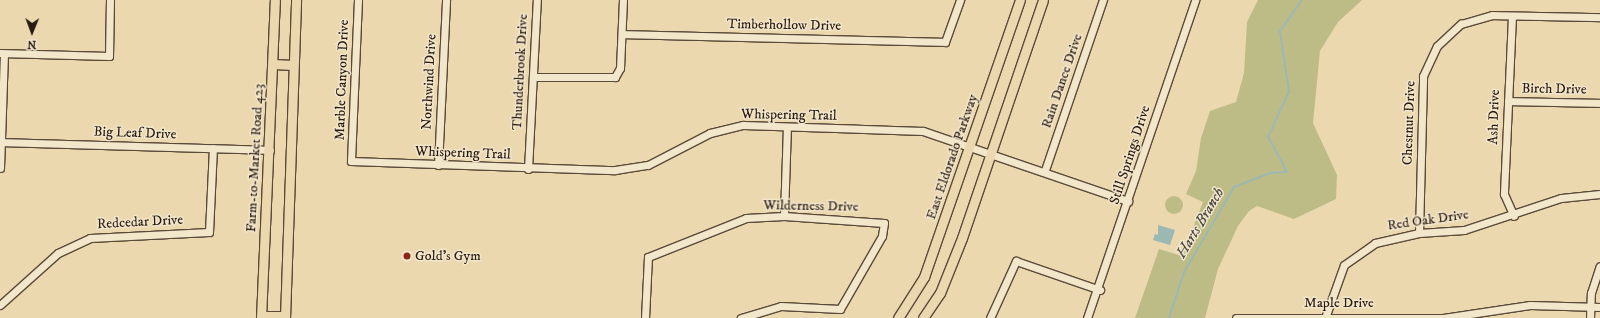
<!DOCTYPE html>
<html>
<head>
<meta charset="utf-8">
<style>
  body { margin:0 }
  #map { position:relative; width:1600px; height:318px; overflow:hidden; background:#ebd8af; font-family:"IM FELL DW Pica",serif }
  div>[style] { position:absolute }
  .green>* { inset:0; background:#bebc86 }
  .round { border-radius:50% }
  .water>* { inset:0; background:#9bb8b3 }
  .stream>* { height:2px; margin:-1px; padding:0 1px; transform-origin:1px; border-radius:1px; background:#9bb8b3 }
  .roads { filter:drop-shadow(1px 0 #5a4a38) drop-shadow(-1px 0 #5a4a38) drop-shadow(0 1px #5a4a38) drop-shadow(0 -1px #5a4a38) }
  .minor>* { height:7px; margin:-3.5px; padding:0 3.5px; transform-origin:3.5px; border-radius:3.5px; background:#f2e6cb }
  .major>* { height:9px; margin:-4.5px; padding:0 4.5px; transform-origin:4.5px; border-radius:4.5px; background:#ebd8af }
  .dots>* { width:11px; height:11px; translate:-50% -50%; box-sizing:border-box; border:2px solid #f2e6cb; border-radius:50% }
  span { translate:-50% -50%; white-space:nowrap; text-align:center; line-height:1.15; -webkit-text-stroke:3px #f2e6cb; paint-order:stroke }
  .street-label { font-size:14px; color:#291a11 }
  .poi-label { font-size:14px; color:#291a11 }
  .left { translate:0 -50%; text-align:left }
  .water-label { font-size:15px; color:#4b4942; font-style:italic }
  .north { position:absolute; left:12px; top:12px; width:40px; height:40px; -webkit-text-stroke:3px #f2e6cb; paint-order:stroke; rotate:181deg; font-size:11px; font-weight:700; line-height:16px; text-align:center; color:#291a11 }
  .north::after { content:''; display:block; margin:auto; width:14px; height:18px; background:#291a11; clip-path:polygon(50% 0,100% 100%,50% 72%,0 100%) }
</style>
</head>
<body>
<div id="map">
  <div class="green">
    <i style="clip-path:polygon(1258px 0,1362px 0,1338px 22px,1320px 51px,1313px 123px,1337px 175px,1336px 199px,1294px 219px,1257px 206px,1249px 211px,1238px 226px,1218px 269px,1205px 318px,1135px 318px,1159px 249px,1182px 256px,1203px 202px,1186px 194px,1196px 171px,1201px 138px,1210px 111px,1236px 102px,1244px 73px,1247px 22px)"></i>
    <i class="round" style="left:1165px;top:196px;width:18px;height:18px"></i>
  </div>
  <div class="water">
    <i style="clip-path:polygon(1158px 225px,1175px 230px,1170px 245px,1153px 240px,1155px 234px,1158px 235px)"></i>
  </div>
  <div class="stream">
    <i style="left:1169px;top:318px;width:48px;rotate:-71.9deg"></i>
    <i style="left:1184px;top:272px;width:99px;rotate:-59.5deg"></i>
    <i style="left:1234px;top:187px;width:40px;rotate:-21deg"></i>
    <i style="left:1271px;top:173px;width:16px;rotate:-4deg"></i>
    <i style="left:1287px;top:172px;width:40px;rotate:-118deg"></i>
    <i style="left:1268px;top:137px;width:50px;rotate:-65deg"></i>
    <i style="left:1289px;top:92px;width:62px;rotate:-98.4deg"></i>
    <i style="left:1280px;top:31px;width:38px;rotate:-55deg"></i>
  </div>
  <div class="roads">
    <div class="minor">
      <i style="left:358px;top:0;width:161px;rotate:92.5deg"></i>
      <i style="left:351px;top:161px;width:264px;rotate:2deg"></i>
      <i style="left:615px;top:170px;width:33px;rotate:-9deg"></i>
      <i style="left:648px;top:165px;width:70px;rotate:-27.3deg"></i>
      <i style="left:710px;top:133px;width:34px;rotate:-14deg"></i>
      <i style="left:743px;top:125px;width:180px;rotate:1.9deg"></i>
      <i style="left:923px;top:131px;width:217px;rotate:18.9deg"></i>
      <i style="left:1512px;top:16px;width:178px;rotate:92.6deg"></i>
      <i style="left:1504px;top:194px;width:24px;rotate:66deg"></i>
      <i style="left:622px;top:34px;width:323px;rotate:1.4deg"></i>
      <i style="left:945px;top:42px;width:45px;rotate:-70.3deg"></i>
      <i style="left:0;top:53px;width:109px;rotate:1.6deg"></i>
      <i style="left:109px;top:56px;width:56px;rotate:-89deg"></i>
      <i style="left:533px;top:77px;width:82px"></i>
      <i style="left:615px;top:77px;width:10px;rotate:-61deg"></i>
      <i style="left:620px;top:68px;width:68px;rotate:-87.5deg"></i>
      <i style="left:1508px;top:101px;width:92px;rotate:1.2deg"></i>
      <i style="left:0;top:142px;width:270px;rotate:1.7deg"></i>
      <i style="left:438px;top:165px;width:165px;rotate:-87.2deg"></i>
      <i style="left:0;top:168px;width:114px;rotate:-88deg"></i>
      <i style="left:528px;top:169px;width:169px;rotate:-87deg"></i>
      <i style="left:1045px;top:170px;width:180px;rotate:-71.2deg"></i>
      <i style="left:784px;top:216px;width:89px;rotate:-88.1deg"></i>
      <i style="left:1419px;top:233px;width:157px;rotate:-88.5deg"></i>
      <i style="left:1423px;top:76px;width:33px;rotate:-65deg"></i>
      <i style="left:1437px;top:46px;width:33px;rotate:-43deg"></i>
      <i style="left:1461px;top:24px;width:32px;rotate:-16deg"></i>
      <i style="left:1492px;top:15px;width:108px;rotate:1.1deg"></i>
      <i style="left:0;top:305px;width:78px;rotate:-41.9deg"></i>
      <i style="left:58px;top:253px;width:35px;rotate:-25deg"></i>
      <i style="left:90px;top:238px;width:119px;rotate:-2.9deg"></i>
      <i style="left:209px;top:232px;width:84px;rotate:-87.3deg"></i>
      <i style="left:645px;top:318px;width:61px;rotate:-87.2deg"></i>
      <i style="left:648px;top:257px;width:105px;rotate:-21.7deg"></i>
      <i style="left:746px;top:218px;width:38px;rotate:-3deg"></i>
      <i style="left:784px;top:216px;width:100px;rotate:4deg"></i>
      <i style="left:884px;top:223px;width:13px;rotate:99deg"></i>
      <i style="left:882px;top:236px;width:84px;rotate:119.9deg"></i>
      <i style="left:840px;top:309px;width:59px;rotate:-177.1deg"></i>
      <i style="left:781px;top:306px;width:42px;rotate:163.3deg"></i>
      <i style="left:990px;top:318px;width:63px;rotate:-65.5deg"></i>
      <i style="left:1016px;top:261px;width:89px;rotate:19deg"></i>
      <i style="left:1087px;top:318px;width:336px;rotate:-71.2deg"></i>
      <i style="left:1236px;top:318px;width:206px"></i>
      <i style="left:1325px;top:318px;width:56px;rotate:-70.3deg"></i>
      <i style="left:1344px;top:265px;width:38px;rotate:-35deg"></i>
      <i style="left:1375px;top:243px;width:45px;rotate:-12.8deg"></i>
      <i style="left:1419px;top:233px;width:45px;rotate:-3.8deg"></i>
      <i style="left:1464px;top:230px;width:102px;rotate:-18.3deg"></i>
      <i style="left:1561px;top:198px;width:39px;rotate:-6deg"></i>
      <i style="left:1443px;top:318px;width:88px;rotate:-8.5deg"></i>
      <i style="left:1530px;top:305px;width:70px;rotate:1.6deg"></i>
      <i style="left:1590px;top:318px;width:25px;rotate:-88deg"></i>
      <i style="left:1591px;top:293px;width:28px;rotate:-72deg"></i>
    </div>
    <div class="major">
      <i style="left:273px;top:64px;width:20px;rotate:3deg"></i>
      <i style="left:261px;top:316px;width:24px"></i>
      <i style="left:261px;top:318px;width:318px;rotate:-87.5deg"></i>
      <i style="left:285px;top:318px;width:318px;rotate:-88deg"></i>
      <i style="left:898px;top:318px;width:49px;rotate:-57.6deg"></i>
      <i style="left:924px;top:277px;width:293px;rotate:-70.9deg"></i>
      <i style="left:923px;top:318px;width:30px;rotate:-56deg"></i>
      <i style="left:940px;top:293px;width:59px;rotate:-68.2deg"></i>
      <i style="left:962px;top:238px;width:251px;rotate:-71.2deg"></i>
    </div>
  </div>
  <div class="dots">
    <i style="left:407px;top:256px;background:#8f2418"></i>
  </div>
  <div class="street-label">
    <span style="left:784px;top:25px;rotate:1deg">Timberhollow Drive</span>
    <span style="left:520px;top:72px;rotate:-87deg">Thunderbrook Drive</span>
    <span style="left:342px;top:80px;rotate:-88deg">Marble Canyon Drive</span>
    <span style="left:1062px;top:81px;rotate:-71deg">Rain Dance Drive</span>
    <span style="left:429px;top:82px;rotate:-87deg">Northwind Drive</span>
    <span style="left:1554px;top:89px;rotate:1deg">Birch Drive</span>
    <span style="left:789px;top:115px;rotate:1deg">Whispering Trail</span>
    <span style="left:1494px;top:117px;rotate:-88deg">Ash Drive</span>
    <span style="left:1409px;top:123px;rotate:-88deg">Chestnut Drive</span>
    <span style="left:135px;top:133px;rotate:2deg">Big Leaf Drive</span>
    <span style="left:463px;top:153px;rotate:2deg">Whispering Trail</span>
    <span style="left:1130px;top:155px;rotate:-72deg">Still Springs Drive</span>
    <span style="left:952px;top:157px;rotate:-71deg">East Eldorado Parkway</span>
    <span style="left:255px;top:158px;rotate:-87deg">Farm-to-Market Road 423</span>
    <span style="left:811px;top:206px;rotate:1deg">Wilderness Drive</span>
    <span style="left:1428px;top:220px;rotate:-8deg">Red Oak Drive</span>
    <span style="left:140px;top:222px;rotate:-3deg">Redcedar Drive</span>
    <span style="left:1339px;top:303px">Maple Drive</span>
  </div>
  <div class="poi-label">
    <span class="left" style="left:415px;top:256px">Gold's Gym</span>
  </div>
  <div class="water-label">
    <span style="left:1200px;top:223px;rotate:-59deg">Harts Branch</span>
  </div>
  <div class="north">N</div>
</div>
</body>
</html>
